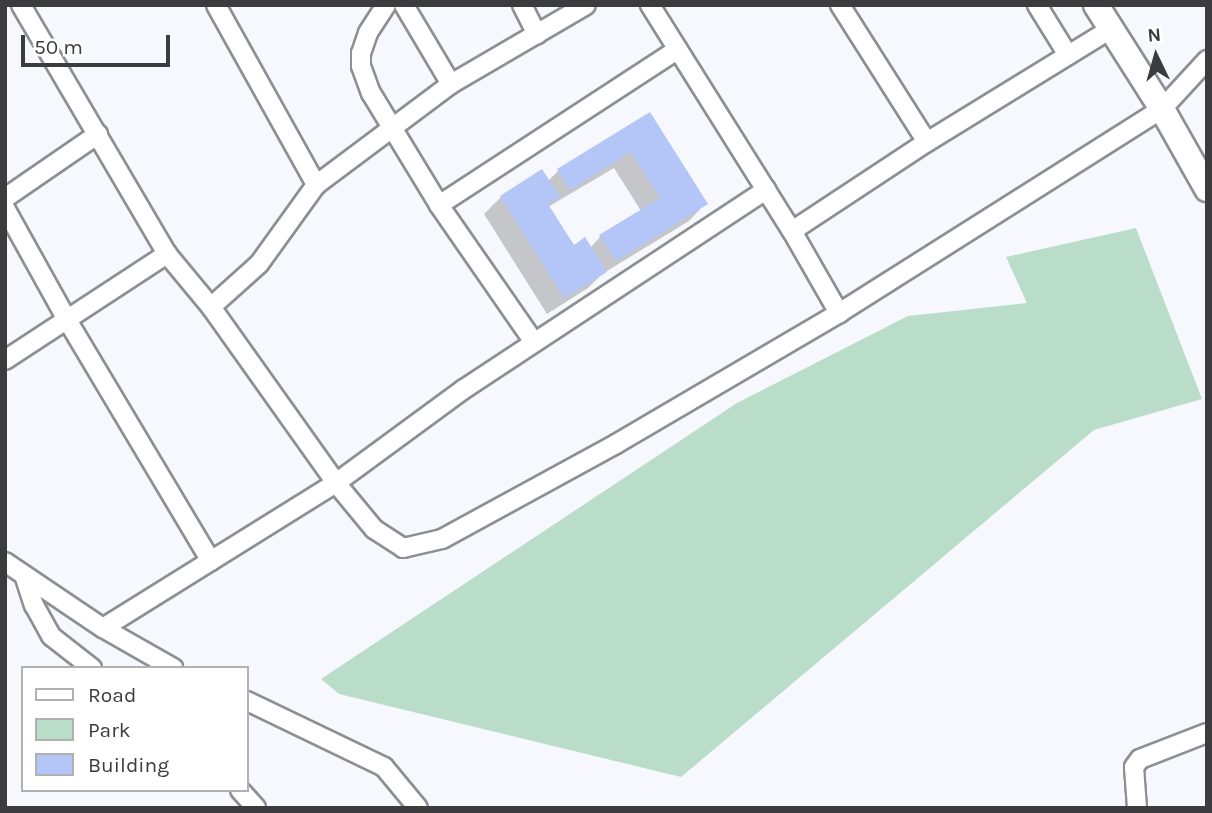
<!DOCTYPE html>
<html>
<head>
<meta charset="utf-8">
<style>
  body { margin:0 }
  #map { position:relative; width:1212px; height:813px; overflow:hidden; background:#f6f8fd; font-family:Karla,sans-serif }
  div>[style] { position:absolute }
  .green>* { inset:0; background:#baddca }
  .shadow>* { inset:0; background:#0003 }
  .building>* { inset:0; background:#b4c5f8 }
  .roads { filter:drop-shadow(2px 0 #8d8f93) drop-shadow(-2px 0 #8d8f93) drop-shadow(0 2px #8d8f93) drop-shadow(0 -2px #8d8f93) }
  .street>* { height:18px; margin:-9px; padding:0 9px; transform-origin:9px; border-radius:9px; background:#fff }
  .secondary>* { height:24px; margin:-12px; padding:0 12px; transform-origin:12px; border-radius:12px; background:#fff }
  span { translate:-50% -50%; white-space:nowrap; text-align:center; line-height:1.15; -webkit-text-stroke:6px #fff; paint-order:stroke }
  .frame { position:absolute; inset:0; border:7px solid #3c3c3e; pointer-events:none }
  .legend { position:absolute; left:21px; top:666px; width:228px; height:126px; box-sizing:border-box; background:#fff; border:2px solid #b1b1b2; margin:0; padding:9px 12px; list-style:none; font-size:21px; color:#3c3c3e }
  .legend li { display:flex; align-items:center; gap:14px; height:35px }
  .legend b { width:35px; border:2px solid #b1b1b2 }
  .north { position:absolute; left:1121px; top:21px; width:70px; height:70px; -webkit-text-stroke:5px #fff; paint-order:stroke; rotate:355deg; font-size:19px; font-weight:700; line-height:28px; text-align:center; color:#3c3c3e }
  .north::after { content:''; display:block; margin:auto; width:24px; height:32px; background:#3c3c3e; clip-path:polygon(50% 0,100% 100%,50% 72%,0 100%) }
  .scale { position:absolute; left:21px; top:35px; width:149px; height:32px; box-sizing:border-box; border:4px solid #3c3c3e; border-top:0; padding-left:9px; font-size:21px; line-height:24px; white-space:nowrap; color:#3c3c3e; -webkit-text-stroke:5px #fff; paint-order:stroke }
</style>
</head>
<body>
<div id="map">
  <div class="green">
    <i style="clip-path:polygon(1136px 228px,1202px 399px,1094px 430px,681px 777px,339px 694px,321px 679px,737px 403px,908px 316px,1027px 303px,1006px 257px)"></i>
  </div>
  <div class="shadow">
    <i style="clip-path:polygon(evenodd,649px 114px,705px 204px,689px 221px,602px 274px,588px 288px,547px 314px,484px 214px,501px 197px,548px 181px,558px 171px,649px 114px,614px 168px,641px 211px,600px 237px,590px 248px,573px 247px,548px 207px,614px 168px)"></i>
  </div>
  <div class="building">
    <i style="clip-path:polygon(650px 112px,708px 204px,616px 261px,599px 235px,660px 198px,631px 152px,570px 190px,557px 169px)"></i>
    <i style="clip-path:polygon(542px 169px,560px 197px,548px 204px,574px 245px,585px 237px,607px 272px,564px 298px,500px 196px)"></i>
  </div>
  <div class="roads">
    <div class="street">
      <i style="left:21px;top:5px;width:289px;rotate:59.6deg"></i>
      <i style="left:167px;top:254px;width:69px;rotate:50.3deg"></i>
      <i style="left:211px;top:307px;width:216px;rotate:54.6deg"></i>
      <i style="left:336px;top:483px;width:60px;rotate:50.4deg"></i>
      <i style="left:374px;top:529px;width:35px;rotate:33deg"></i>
      <i style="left:403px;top:548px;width:40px;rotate:-13deg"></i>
      <i style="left:442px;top:539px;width:198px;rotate:-28.6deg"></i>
      <i style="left:616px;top:444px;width:259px;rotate:-30.4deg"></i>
      <i style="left:839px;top:313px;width:382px;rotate:-32.3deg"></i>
      <i style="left:1162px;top:109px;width:67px;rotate:-47.4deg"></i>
      <i style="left:216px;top:5px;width:206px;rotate:60.9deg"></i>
      <i style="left:386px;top:5px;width:33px;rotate:123deg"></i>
      <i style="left:368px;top:33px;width:21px;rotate:109deg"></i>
      <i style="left:361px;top:53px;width:13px;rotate:90deg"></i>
      <i style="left:361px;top:66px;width:29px;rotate:70deg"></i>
      <i style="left:371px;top:93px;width:131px;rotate:58.7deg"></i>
      <i style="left:439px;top:205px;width:167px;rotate:55.3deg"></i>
      <i style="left:404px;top:5px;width:92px;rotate:59.3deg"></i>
      <i style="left:522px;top:5px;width:33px;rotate:63deg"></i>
      <i style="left:650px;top:5px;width:267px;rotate:57.9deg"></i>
      <i style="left:792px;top:231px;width:95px;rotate:60.2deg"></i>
      <i style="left:840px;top:5px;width:162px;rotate:57.6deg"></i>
      <i style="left:1037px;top:5px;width:59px;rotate:58.2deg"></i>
      <i style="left:5px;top:198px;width:113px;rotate:-34.5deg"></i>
      <i style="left:439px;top:205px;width:285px;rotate:-33.1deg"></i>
      <i style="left:5px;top:208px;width:126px;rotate:61deg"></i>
      <i style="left:66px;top:318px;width:283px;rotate:59.2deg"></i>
      <i style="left:792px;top:231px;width:162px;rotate:-33.4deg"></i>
      <i style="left:927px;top:142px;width:216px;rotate:-31.6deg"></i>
      <i style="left:211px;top:307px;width:64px;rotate:-41.9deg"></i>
      <i style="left:259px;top:264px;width:97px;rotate:-54.2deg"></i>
      <i style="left:316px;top:185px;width:169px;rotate:-36.8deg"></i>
      <i style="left:451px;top:84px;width:156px;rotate:-30.3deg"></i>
      <i style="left:5px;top:360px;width:194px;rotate:-33.2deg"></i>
      <i style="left:5px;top:562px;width:118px;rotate:34deg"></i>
      <i style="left:103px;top:628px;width:81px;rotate:29.7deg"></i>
      <i style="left:24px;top:575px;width:32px;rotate:72deg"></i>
      <i style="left:34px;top:605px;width:35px;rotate:61deg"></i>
      <i style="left:51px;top:636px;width:52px;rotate:38deg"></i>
      <i style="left:103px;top:628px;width:274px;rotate:-31.9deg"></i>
      <i style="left:336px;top:483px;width:159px;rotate:-36.3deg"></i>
      <i style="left:464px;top:389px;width:362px;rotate:-33.4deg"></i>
      <i style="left:247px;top:701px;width:152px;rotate:25.7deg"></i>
      <i style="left:384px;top:767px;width:53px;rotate:50.3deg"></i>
      <i style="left:240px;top:790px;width:24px;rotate:48deg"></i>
      <i style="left:1137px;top:808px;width:41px;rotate:-94.2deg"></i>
      <i style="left:1134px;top:767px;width:10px;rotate:-53deg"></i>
      <i style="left:1140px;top:759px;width:72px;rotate:-21.2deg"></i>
    </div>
    <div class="secondary">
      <i style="left:1096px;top:5px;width:123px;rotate:57.6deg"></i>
      <i style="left:1162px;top:109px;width:92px;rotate:60.6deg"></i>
    </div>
  </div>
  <div class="frame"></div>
  <ul class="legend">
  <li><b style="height:9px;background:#fff"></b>Road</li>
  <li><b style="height:19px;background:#baddca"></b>Park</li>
  <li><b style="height:19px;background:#b4c5f8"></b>Building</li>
  </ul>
  <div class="north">N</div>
  <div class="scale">50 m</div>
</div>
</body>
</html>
